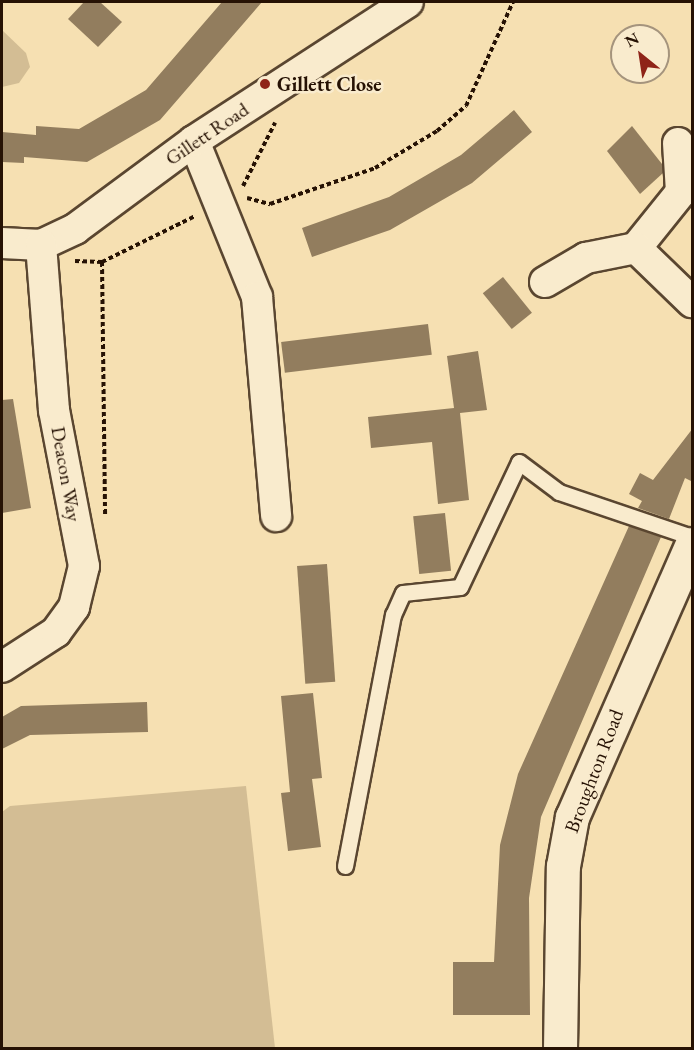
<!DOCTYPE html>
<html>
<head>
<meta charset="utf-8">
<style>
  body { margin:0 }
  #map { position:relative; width:694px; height:1050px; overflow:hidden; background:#f6e0b2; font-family:"EB Garamond",serif }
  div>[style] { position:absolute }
  .green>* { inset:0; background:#d3bd94 }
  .building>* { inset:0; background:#927d5e; transform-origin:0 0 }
  .path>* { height:4px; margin-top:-2px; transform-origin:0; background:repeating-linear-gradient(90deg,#261204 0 4.5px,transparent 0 7.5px) }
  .roads { filter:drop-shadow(2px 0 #5a4630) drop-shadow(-2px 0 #5a4630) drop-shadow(0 2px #5a4630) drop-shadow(0 -2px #5a4630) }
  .lane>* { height:15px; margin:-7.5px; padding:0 7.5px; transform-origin:7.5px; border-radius:7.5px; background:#f9ebcd }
  .street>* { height:30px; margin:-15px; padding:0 15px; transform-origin:15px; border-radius:15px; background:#f9ebcd }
  .secondary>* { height:33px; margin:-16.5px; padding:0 16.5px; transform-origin:16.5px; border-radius:16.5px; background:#f9ebcd }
  .dots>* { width:16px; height:16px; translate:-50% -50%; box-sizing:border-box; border:3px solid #f9ebcd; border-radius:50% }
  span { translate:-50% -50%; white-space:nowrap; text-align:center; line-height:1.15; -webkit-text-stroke:5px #f9ebcd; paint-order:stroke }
  .poi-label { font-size:20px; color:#261204; font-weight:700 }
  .left { translate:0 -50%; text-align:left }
  .street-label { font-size:20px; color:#261204 }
  .frame { position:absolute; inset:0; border:3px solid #261204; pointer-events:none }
  .north { position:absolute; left:610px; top:24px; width:60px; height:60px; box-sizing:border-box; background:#f9ebcd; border:2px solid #a5947d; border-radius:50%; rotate:330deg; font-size:16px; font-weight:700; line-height:24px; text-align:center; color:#261204 }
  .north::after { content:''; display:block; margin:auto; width:21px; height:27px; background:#8f2418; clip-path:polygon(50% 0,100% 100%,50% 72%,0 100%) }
</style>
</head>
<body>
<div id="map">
  <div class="green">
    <i style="clip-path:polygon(2px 30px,26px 53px,30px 67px,19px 83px,2px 87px)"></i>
    <i style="clip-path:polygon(246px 786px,275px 1048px,2px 1048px,2px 812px,10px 806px)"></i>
  </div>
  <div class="building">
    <i style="clip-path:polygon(84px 2px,100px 2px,122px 22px,98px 47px,68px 19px)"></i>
    <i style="clip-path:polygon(222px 2px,262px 2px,160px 120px,87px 162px,24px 157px,24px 163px,2px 162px,2px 132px,36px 135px,36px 126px,79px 129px,146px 90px)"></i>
    <i style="clip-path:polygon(514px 110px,532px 132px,472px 183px,390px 230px,312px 257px,302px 228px,389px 197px,461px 155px)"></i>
    <i style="clip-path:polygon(632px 126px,662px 164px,663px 173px,640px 194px,607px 151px)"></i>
    <i style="left:503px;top:277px;width:46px;height:26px;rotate:51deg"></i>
    <i style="left:428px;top:324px;width:31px;height:148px;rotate:83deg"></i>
    <i style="clip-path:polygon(478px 351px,487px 410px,460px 413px,469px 500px,438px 504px,432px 442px,371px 448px,368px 417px,454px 408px,447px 356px)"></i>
    <i style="clip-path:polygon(13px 399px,31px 508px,2px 513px,2px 400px)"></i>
    <i style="clip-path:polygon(693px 428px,693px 482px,685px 478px,669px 519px,638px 508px,642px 501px,629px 494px,640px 473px,653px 480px)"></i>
    <i style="left:445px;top:513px;width:58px;height:32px;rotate:84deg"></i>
    <i style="clip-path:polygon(629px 526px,661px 537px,541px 817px,529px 898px,530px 1015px,453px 1015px,453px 962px,494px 962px,500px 845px,518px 774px)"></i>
    <i style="left:327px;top:564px;width:118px;height:30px;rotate:86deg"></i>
    <i style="clip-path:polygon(313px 693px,322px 778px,312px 779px,321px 847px,288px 851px,281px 793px,290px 792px,281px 696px)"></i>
    <i style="clip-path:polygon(147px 702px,148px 732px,30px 735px,2px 749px,2px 717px,21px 706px)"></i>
  </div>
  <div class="path">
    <i style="left:243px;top:186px;width:71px;rotate:-63.1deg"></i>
    <i style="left:247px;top:198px;width:24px;rotate:15deg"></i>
    <i style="left:270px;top:204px;width:111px;rotate:-18.9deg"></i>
    <i style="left:375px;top:168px;width:72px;rotate:-30.8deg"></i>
    <i style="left:437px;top:131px;width:38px;rotate:-41deg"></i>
    <i style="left:466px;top:106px;width:114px;rotate:-65.7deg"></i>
    <i style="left:75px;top:261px;width:27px;rotate:2deg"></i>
    <i style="left:102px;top:262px;width:104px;rotate:-26.3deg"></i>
    <i style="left:102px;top:262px;width:254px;rotate:89.3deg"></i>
  </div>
  <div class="roads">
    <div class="lane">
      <i style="left:345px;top:866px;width:256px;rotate:-79.2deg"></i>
      <i style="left:393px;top:615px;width:24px;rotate:-66deg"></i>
      <i style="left:403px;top:593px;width:57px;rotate:-6deg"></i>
      <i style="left:460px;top:587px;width:138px;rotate:-64.7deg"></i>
      <i style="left:519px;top:462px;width:50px;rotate:36.9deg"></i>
      <i style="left:559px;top:492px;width:140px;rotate:18.7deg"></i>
    </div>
    <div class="street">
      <i style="left:194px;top:141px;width:168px;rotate:68deg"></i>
      <i style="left:257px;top:297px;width:220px;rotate:85deg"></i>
      <i style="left:2px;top:243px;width:39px;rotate:3deg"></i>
      <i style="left:41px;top:245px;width:38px;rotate:-25deg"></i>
      <i style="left:75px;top:229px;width:148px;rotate:-36.5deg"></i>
      <i style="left:194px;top:141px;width:255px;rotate:-33deg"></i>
      <i style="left:636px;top:248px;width:72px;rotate:-51.2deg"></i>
      <i style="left:681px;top:192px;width:49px;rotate:-93.5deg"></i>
      <i style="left:545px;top:282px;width:48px;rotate:-30.3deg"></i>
      <i style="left:586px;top:258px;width:51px;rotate:-11.3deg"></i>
      <i style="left:636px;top:248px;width:78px;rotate:44deg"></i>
      <i style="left:2px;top:667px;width:64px;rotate:-32.9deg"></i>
      <i style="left:56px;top:632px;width:31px;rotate:-54deg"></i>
      <i style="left:74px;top:607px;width:42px;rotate:-76.3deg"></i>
      <i style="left:84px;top:566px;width:159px;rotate:-100.9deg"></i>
      <i style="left:54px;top:410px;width:166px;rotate:-94.5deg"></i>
    </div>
    <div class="secondary">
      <i style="left:560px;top:1048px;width:182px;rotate:-89.1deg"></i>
      <i style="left:563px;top:866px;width:50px;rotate:-79.6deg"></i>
      <i style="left:572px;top:817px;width:298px;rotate:-66.3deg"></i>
    </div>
  </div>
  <div class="dots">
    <i style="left:265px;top:84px;background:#8f2418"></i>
  </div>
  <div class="poi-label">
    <span class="left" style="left:277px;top:84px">Gillett Close</span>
  </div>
  <div class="street-label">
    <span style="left:207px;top:134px;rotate:-34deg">Gillett Road</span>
    <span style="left:66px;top:474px;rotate:80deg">Deacon Way</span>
    <span style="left:594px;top:771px;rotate:-69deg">Broughton Road</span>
  </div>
  <div class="frame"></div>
  <div class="north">N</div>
</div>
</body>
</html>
